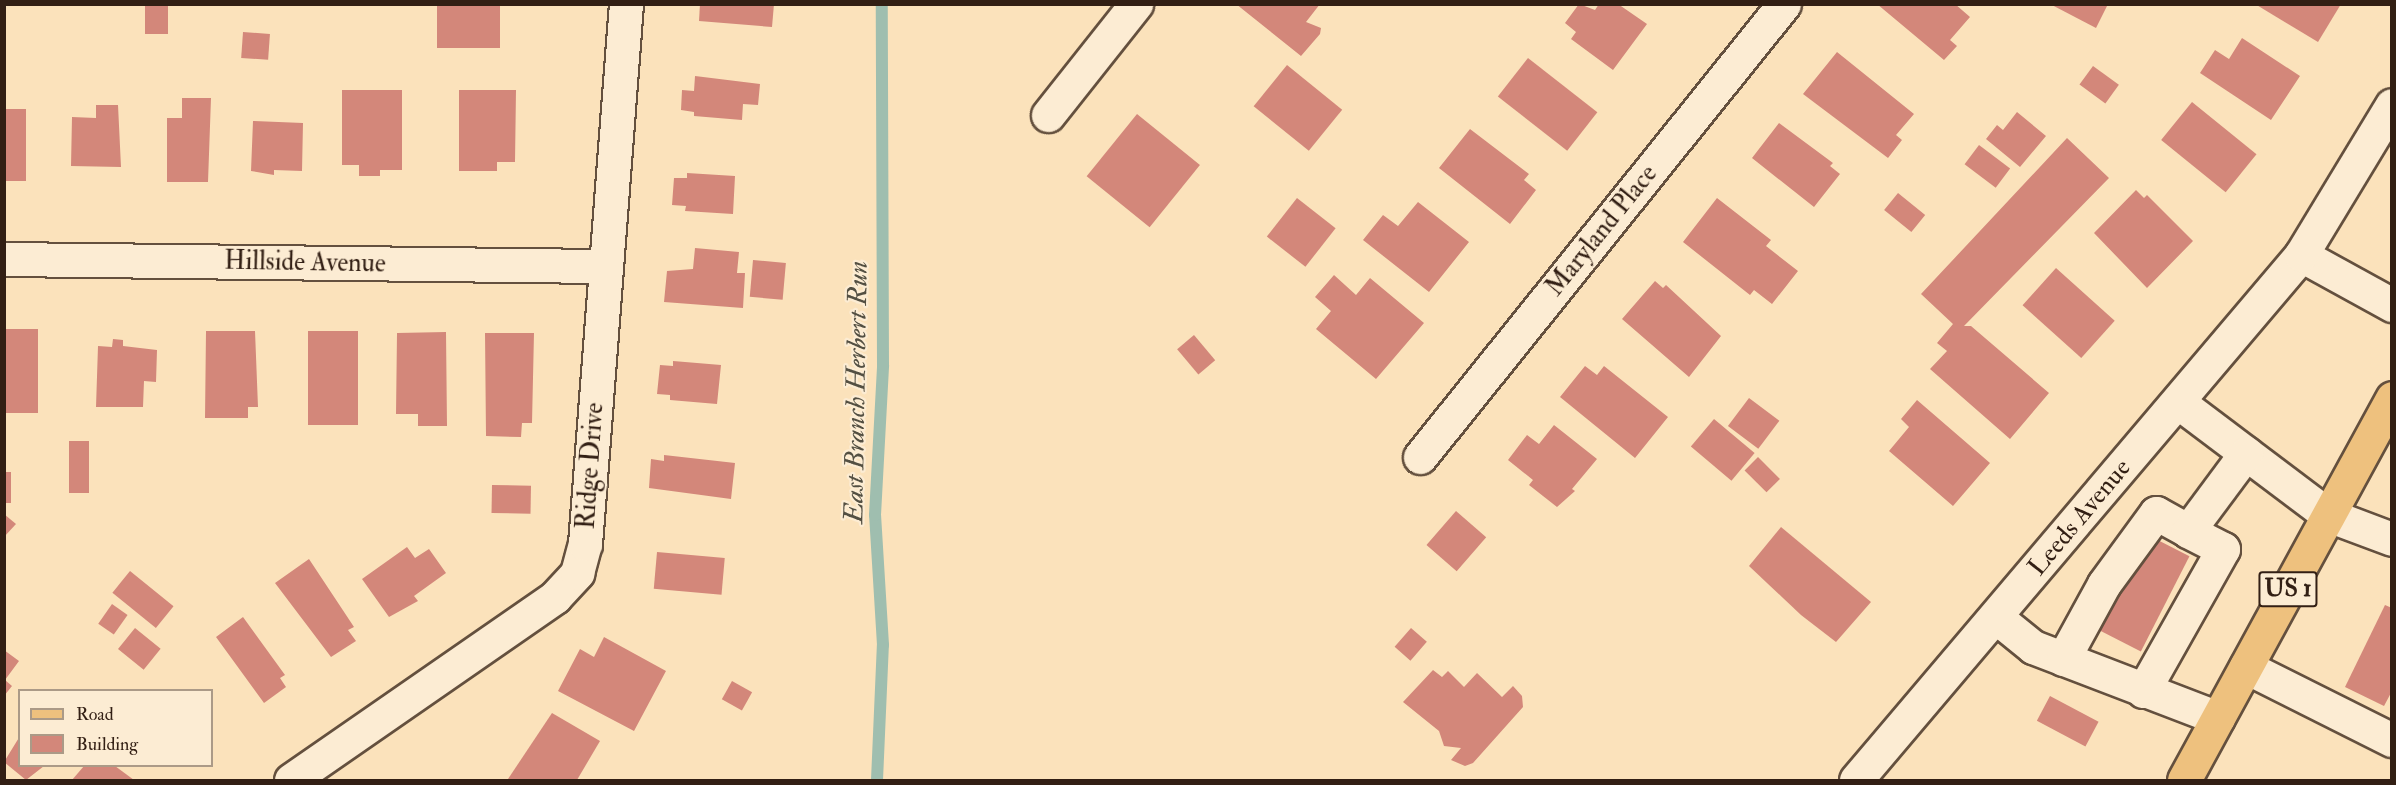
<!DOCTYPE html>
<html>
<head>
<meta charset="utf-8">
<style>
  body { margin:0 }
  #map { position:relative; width:2396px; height:785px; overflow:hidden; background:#fbe2bb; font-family:"IM FELL Double Pica",serif }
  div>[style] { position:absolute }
  .stream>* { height:12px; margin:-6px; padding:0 6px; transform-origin:6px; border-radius:6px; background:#9fbeaf }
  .building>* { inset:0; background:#d3877a; transform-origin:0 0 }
  .roads { filter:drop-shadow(2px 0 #64503e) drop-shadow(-2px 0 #64503e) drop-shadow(0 2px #64503e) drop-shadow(0 -2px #64503e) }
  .minor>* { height:33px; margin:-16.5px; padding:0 16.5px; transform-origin:16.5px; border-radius:16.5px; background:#fcecd3 }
  .major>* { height:33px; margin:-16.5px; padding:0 16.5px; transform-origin:16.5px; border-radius:16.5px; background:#eec17e }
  span { translate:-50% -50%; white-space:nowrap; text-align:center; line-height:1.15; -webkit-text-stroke:4.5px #fcecd3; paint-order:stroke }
  .shield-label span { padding:2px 4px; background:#fcecd3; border:2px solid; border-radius:4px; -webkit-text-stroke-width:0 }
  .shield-label { font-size:24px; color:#321f14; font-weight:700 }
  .street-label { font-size:26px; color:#321f14 }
  .water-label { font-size:27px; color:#534f42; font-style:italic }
  .frame { position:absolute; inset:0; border:6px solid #321f14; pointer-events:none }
  .legend { position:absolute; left:18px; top:689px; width:195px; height:78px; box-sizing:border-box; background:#fcecd3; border:2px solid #ab9a87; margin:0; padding:8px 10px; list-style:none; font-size:18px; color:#321f14 }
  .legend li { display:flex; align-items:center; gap:12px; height:30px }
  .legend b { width:30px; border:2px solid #ab9a87 }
</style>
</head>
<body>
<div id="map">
  <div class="stream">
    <i style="left:877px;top:780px;width:135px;rotate:-87.5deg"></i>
    <i style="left:883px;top:645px;width:130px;rotate:-93.5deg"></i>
    <i style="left:875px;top:515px;width:150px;rotate:-86.9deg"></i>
    <i style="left:883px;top:365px;width:361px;rotate:-90.2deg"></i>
  </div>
  <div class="building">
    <i style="left:145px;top:4px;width:23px;height:30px"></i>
    <i style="left:437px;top:4px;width:63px;height:44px"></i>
    <i style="clip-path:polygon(700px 4px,774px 4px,772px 27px,699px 21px)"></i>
    <i style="clip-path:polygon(1236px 4px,1320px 4px,1306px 22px,1321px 28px,1320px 34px,1301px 56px)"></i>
    <i style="clip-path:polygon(1579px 4px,1595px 10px,1599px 4px,1618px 4px,1647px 24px,1613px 70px,1571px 39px,1576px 32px,1565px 23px)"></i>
    <i style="clip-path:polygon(1877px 4px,1955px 4px,1970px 17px,1950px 40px,1957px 46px,1944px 60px)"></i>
    <i style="clip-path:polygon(2050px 4px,2108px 4px,2096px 28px)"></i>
    <i style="clip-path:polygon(2255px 4px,2341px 4px,2318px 42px)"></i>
    <i style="left:243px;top:32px;width:27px;height:26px;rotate:4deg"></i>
    <i style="clip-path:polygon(2242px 38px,2300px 76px,2271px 120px,2200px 73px,2215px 50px,2229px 59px)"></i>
    <i style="clip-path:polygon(1837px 52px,1914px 114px,1896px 135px,1902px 140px,1888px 158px,1803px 94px)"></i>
    <i style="left:1528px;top:58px;width:88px;height:49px;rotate:38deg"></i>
    <i style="left:1287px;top:65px;width:71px;height:53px;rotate:39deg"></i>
    <i style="left:2093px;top:66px;width:32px;height:23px;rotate:36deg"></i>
    <i style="clip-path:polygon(695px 76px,760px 84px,758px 105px,743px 104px,742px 120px,694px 116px,694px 112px,681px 110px,682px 90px,694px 91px)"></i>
    <i style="clip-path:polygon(342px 90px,402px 90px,402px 170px,380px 170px,380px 176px,359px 176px,359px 165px,342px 165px)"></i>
    <i style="clip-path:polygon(459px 90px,516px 90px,515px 162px,497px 162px,497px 171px,459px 171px)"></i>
    <i style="clip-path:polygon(182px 98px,211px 98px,208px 182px,167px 182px,167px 118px,182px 118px)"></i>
    <i style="left:2192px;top:102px;width:83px;height:49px;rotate:39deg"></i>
    <i style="clip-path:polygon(96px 105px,118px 105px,121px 167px,71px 166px,72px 117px,96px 118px)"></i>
    <i style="left:4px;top:109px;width:22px;height:72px"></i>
    <i style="clip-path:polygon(2017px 112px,2046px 136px,2020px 167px,1986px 139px,1997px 125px,2003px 130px)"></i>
    <i style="left:1137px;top:114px;width:81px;height:80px;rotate:39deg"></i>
    <i style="clip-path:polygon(253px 121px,303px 123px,302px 171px,274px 170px,274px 175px,251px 171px)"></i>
    <i style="clip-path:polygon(1779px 123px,1833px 163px,1830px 166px,1840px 174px,1814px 207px,1752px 158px)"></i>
    <i style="clip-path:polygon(1470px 129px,1529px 174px,1524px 180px,1536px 190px,1510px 224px,1439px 168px)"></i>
    <i style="clip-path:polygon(2067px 138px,2109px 178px,1964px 326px,1971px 326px,2049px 393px,2010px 439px,1930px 369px,1947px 351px,1937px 343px,1953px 324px,1921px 294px)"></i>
    <i style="left:1979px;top:145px;width:39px;height:24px;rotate:37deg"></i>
    <i style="clip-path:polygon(687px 173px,735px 176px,733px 214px,685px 211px,686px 206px,672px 205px,674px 178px,687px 178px)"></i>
    <i style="clip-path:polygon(2136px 190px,2144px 198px,2147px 195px,2193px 241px,2147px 288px,2094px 233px)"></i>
    <i style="left:1898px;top:193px;width:35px;height:22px;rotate:39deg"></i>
    <i style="left:1297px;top:198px;width:49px;height:49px;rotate:38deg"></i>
    <i style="clip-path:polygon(1717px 198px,1771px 240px,1766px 246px,1798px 271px,1772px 304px,1754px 290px,1750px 295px,1683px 242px)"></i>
    <i style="clip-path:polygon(1418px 202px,1469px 242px,1429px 292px,1363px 240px,1383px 215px,1398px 226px)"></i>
    <i style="clip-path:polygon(695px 248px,739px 252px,737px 273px,745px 273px,743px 308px,664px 302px,667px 271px,693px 269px)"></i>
    <i style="left:753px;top:260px;width:33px;height:37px;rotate:5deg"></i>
    <i style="left:2056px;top:268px;width:79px;height:50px;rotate:42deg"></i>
    <i style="clip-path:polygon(1334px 275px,1356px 295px,1370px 278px,1424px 323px,1376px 379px,1316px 329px,1331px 311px,1315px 297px)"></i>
    <i style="clip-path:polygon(1655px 281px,1663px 288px,1666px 285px,1721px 336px,1689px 377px,1622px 319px)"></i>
    <i style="left:5px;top:329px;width:33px;height:84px"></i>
    <i style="clip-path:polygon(206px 331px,255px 331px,258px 407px,248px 407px,248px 418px,205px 418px)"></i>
    <i style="left:308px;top:331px;width:50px;height:94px"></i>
    <i style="clip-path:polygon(446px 332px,447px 426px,418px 426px,418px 414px,396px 414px,397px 333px)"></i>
    <i style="clip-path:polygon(485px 333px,534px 333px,532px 423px,522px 423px,521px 437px,486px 436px)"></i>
    <i style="left:1194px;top:335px;width:33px;height:22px;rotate:50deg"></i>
    <i style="clip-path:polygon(113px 339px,123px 340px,123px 346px,157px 350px,156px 382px,144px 381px,143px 407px,96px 407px,98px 346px,112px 347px)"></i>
    <i style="clip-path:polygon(673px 361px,721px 365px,717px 404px,670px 400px,670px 395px,657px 394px,660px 365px,673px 366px)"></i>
    <i style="clip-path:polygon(1585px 366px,1597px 375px,1604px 366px,1668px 417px,1635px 458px,1560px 397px)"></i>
    <i style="left:1749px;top:398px;width:38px;height:35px;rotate:37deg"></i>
    <i style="clip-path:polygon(1917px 400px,1990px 463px,1953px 506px,1889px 451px,1909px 427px,1901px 419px)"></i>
    <i style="left:1714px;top:419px;width:53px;height:36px;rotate:40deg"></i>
    <i style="clip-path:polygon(1554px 425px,1597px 459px,1572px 489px,1575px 491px,1557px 507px,1529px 485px,1533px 480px,1508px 460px,1527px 435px,1539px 444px)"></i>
    <i style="left:69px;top:441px;width:20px;height:52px"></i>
    <i style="clip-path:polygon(664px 455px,735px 463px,731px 499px,649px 488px,651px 459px,664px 461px)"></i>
    <i style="left:1758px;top:457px;width:31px;height:19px;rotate:45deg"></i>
    <i style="left:4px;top:472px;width:7px;height:31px"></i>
    <i style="left:492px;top:485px;width:39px;height:28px;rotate:1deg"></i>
    <i style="left:1456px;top:511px;width:40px;height:45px;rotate:41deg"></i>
    <i style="clip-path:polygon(4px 514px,16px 524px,4px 537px)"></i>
    <i style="clip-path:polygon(1781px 527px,1871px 602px,1836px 642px,1801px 615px,1749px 566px)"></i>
    <i style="left:2144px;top:533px;width:51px;height:107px;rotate:27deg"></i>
    <i style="clip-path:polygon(407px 547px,415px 558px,429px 549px,446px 573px,414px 596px,418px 601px,389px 617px,362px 579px)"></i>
    <i style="left:657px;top:552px;width:68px;height:37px;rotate:5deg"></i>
    <i style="clip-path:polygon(309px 559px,354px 627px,348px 630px,356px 641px,331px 657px,275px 583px)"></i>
    <i style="left:130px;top:571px;width:56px;height:28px;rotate:39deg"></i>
    <i style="left:112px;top:604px;width:19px;height:24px;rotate:35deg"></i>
    <i style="clip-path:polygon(2385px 605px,2392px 608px,2392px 691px,2384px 706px,2345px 687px)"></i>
    <i style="clip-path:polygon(243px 617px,285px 675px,280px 678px,286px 687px,264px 703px,216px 637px)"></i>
    <i style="left:135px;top:628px;width:33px;height:27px;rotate:39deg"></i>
    <i style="left:1411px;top:628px;width:21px;height:25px;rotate:41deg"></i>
    <i style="clip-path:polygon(604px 637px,666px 671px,634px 731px,558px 691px,580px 649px,594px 657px)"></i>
    <i style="clip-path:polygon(4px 650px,19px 661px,5px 680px,12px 686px,4px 696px)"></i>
    <i style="clip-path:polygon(1433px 670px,1442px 677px,1448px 671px,1464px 687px,1477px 673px,1502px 697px,1513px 686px,1522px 696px,1523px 707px,1473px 763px,1465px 766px,1451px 760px,1461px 748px,1444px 746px,1439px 731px,1403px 702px)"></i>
    <i style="left:732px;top:681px;width:23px;height:21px;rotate:29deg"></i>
    <i style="left:2050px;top:696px;width:55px;height:28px;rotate:28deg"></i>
    <i style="clip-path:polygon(552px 713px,600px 741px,577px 780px,508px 779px)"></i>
    <i style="clip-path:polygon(20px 736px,20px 766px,44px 766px,26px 780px,4px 762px)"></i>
    <i style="clip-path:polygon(84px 766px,115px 766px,134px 780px,72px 780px)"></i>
  </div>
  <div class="roads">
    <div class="minor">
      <i style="left:1048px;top:115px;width:142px;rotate:-51.6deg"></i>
      <i style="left:2301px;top:255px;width:104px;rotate:28.8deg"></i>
      <i style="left:4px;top:259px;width:602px;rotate:0.67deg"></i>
      <i style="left:2178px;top:402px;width:188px;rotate:37deg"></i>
      <i style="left:2328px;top:515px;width:68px;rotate:20.6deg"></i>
      <i style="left:1420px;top:457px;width:581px;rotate:-51.22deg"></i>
      <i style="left:1996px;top:617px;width:48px;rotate:39deg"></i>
      <i style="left:2033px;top:647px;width:198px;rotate:21deg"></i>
      <i style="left:2063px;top:659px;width:85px;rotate:-61.3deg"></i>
      <i style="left:2104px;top:584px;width:88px;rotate:-53.8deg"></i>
      <i style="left:2156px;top:513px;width:37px;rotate:29deg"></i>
      <i style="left:2188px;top:531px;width:97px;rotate:-53.4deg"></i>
      <i style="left:2246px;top:667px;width:163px;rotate:26.6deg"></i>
      <i style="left:2143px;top:691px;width:163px;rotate:-60.6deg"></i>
      <i style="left:2223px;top:549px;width:39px;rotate:-153deg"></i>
      <i style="left:291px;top:780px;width:321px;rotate:-34.7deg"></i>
      <i style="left:555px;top:597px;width:33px;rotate:-47deg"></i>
      <i style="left:577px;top:573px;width:30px;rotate:-75deg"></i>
      <i style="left:585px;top:544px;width:542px;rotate:-85.66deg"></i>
      <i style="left:1856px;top:780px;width:688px;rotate:-49.71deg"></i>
      <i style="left:2301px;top:255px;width:175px;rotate:-58.8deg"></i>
    </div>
    <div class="major">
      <i style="left:2184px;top:780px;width:435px;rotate:-61.4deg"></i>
    </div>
  </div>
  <div class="shield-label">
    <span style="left:2288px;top:589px">US 1</span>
  </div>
  <div class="street-label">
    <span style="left:1602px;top:231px;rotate:-51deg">Maryland Place</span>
    <span style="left:305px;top:263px;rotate:1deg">Hillside Avenue</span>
    <span style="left:591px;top:466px;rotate:-86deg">Ridge Drive</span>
    <span style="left:2080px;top:518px;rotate:-50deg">Leeds Avenue</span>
  </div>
  <div class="water-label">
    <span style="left:856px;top:392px;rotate:-89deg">East Branch Herbert Run</span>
  </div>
  <div class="frame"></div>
  <ul class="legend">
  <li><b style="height:8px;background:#eec17e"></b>Road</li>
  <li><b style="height:16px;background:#d3877a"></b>Building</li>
  </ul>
</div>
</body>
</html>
